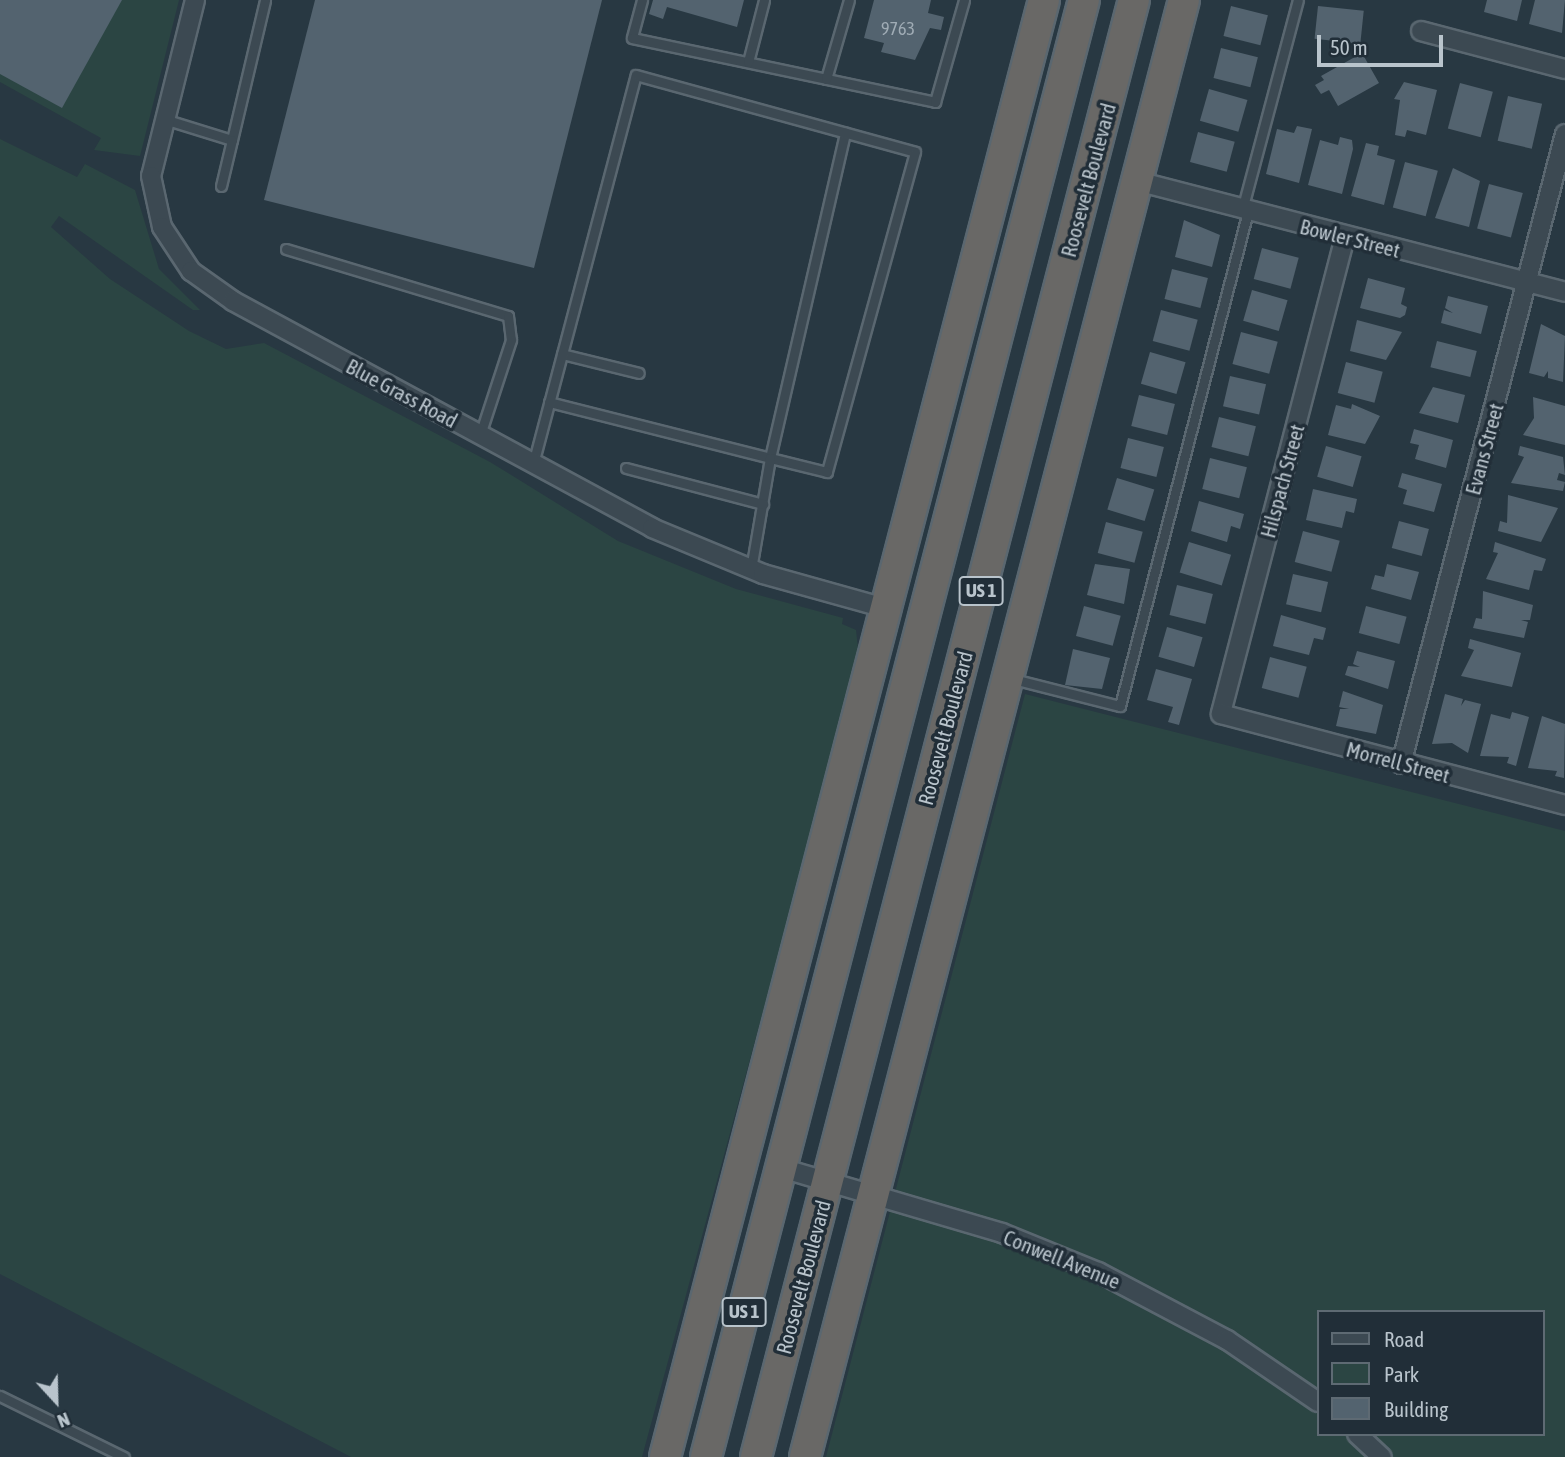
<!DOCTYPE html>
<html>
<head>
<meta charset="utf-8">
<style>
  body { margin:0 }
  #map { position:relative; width:1565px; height:1457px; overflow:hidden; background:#283842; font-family:"Asap Condensed",sans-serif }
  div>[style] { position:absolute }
  .green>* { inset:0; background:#2b4543 }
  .building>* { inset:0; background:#53636f; transform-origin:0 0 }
  .roads { filter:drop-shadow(2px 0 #5a6770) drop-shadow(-2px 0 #5a6770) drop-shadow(0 2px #5a6770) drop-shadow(0 -2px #5a6770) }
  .service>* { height:9px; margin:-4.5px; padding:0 4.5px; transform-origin:4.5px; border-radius:4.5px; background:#3c4952 }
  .minor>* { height:18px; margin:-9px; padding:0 9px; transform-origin:9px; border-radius:9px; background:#3c4952 }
  .trunk>* { height:30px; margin:-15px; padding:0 15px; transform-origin:15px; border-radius:15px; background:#696866 }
  span { translate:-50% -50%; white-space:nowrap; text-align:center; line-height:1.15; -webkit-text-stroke:7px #212e38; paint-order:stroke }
  .number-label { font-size:18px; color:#a0acb5 }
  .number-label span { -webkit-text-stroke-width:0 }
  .shield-label span { padding:2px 5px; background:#212e38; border:2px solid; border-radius:5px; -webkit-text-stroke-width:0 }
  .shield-label { font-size:19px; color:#b9c4cc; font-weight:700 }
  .street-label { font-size:21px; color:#b9c4cc }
  .legend { position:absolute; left:1317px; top:1310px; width:228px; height:126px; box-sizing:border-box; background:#212e38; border:2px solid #5e6a73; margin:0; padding:9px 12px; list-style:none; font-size:21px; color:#b9c4cc }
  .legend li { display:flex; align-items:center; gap:14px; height:35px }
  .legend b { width:35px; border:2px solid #5e6a73 }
  .north { position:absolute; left:21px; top:1366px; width:70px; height:70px; -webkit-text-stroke:5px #212e38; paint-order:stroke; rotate:158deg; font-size:19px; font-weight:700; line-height:28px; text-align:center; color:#b9c4cc }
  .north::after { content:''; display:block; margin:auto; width:24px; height:32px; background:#b9c4cc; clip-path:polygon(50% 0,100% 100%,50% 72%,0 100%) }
  .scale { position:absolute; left:1317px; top:35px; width:126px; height:32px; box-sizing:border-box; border:4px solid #b9c4cc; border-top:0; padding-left:9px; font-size:21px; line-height:24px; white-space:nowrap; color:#b9c4cc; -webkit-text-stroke:5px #212e38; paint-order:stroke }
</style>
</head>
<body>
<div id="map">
  <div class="green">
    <i style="clip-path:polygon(122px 0,179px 0,140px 156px,94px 150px,101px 138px,0 82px,0 74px)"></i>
    <i style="clip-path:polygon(0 139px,77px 177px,85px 164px,135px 190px,159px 269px,200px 310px,193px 310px,59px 216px,51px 227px,110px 279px,189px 331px,226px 349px,264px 343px,490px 462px,618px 541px,736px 589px,843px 618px,842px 624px,856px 630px,859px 658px,642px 1457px,351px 1457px,0 1274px)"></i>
    <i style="clip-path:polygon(evenodd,1025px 694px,1565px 831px,1565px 1457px,826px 1457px,1025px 694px,1318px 1312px,1542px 1312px,1542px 1434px,1318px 1434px,1318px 1312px)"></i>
  </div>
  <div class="building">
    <i style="clip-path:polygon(0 0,122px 0,62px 108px,0 74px)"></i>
    <i style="clip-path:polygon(315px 0,602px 0,534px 268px,264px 200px)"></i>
    <i style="clip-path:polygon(653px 0,744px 0,737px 27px,667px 7px,663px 19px,649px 14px)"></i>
    <i style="clip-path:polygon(874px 0,931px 0,928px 13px,944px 17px,941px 30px,930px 28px,915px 60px,881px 52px,884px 43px,864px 38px)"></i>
    <i style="clip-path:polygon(1487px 0,1522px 0,1517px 21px,1484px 12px)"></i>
    <i style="clip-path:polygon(1535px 0,1565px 0,1562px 33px,1529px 24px)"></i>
    <i style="left:1231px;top:6px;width:38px;height:31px;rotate:14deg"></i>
    <i style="left:1318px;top:6px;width:46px;height:33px;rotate:6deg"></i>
    <i style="left:1221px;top:48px;width:38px;height:31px;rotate:14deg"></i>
    <i style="clip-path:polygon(1362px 53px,1379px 83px,1338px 106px,1329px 90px,1321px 94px,1315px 85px,1324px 80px,1321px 76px)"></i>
    <i style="clip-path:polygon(1404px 82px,1437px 90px,1426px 135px,1407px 130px,1405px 137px,1395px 135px,1400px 100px,1394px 99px)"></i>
    <i style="left:1460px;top:83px;width:34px;height:47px;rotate:15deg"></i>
    <i style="left:1209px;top:89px;width:40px;height:33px;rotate:16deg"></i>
    <i style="left:1508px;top:96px;width:35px;height:46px;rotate:13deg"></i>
    <i style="clip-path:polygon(1297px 126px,1312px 129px,1299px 183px,1266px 174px,1277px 129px,1294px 133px)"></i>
    <i style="left:1198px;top:132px;width:38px;height:31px;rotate:15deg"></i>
    <i style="clip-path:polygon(1340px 137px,1352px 140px,1353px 149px,1342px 194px,1308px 185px,1320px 140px,1338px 145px)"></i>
    <i style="clip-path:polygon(1366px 143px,1379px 146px,1377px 155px,1395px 160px,1384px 205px,1351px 196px)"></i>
    <i style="left:1405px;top:162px;width:34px;height:47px;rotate:15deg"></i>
    <i style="clip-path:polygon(1453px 168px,1480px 181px,1469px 227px,1435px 218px)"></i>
    <i style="left:1489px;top:184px;width:35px;height:46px;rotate:15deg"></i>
    <i style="clip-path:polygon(1184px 220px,1220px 235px,1212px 267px,1175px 257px)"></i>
    <i style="left:1262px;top:248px;width:38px;height:32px;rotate:15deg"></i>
    <i style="left:1172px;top:269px;width:37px;height:31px;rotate:14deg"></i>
    <i style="clip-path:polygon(1368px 278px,1405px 288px,1401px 304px,1407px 307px,1405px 315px,1400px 318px,1360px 308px)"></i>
    <i style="left:1252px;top:290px;width:37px;height:32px;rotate:16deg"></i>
    <i style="clip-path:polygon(1448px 296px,1488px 306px,1481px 334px,1441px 323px,1444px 310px,1453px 313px,1445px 308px)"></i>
    <i style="left:1161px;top:310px;width:38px;height:32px;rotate:15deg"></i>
    <i style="clip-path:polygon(1357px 320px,1402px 332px,1386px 360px,1350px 351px)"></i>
    <i style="clip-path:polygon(1541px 324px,1565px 336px,1563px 382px,1548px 378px,1548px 371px,1544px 377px,1529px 373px)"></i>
    <i style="left:1241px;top:332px;width:38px;height:33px;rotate:15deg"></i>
    <i style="left:1437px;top:341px;width:41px;height:27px;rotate:14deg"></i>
    <i style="left:1150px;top:352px;width:37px;height:33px;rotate:16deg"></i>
    <i style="left:1346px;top:362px;width:38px;height:32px;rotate:15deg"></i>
    <i style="left:1230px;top:376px;width:37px;height:31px;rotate:13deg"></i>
    <i style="clip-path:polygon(1433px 387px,1465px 395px,1458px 423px,1419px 413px)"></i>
    <i style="left:1139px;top:395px;width:37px;height:32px;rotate:14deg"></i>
    <i style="clip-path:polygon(1533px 397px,1565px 406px,1565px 445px,1523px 435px,1534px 418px)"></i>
    <i style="clip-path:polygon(1352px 404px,1380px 416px,1365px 444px,1328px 435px,1336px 405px,1351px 409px)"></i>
    <i style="left:1219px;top:417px;width:38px;height:31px;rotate:14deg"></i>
    <i style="clip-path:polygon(1414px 429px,1453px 440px,1446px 468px,1415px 459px,1419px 445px,1410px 443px)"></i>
    <i style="left:1128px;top:438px;width:37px;height:31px;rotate:14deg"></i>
    <i style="left:1326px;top:446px;width:37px;height:32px;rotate:16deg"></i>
    <i style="clip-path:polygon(1520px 446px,1563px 457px,1565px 475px,1559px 473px,1557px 480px,1565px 482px,1563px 491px,1511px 483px,1524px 457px,1518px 455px)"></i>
    <i style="left:1210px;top:458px;width:38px;height:32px;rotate:14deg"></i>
    <i style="clip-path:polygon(1402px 473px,1442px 484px,1434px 512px,1403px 504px,1407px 490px,1398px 487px)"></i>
    <i style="left:1117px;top:478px;width:39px;height:33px;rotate:17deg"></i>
    <i style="clip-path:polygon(1313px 489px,1357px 499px,1354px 513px,1346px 511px,1342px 528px,1306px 520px)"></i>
    <i style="clip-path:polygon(1508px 495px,1558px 508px,1541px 542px,1498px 531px,1500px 521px,1507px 523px)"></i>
    <i style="clip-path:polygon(1199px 501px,1244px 514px,1240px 529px,1231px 526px,1227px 542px,1191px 531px)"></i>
    <i style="left:1399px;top:521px;width:31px;height:28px;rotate:15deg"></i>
    <i style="left:1106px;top:522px;width:38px;height:32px;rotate:15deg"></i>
    <i style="left:1303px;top:531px;width:38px;height:32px;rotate:15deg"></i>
    <i style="left:1189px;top:542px;width:44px;height:32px;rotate:17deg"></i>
    <i style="clip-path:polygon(1495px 542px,1546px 559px,1542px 571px,1534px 570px,1529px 590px,1486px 579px,1498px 553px,1493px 552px)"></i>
    <i style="clip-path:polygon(1095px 564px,1130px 569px,1124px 604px,1087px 595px)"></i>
    <i style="clip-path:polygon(1387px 564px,1419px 572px,1411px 600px,1371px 589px,1375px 575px,1384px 577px)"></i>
    <i style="left:1293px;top:574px;width:36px;height:31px;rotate:13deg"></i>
    <i style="left:1177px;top:585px;width:37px;height:31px;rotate:14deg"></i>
    <i style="clip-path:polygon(1483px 591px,1533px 605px,1530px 620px,1521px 620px,1528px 622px,1524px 638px,1473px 628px,1476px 618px,1482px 619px)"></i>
    <i style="left:1084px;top:606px;width:38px;height:31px;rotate:15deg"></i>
    <i style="left:1366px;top:606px;width:42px;height:28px;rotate:15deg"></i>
    <i style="clip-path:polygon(1281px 615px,1326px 628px,1323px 640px,1314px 638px,1309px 655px,1273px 646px)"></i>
    <i style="left:1167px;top:627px;width:37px;height:31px;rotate:16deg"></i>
    <i style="clip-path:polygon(1470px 639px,1521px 653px,1512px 687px,1461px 676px,1474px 650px,1468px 648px)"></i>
    <i style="clip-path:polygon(1073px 649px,1110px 658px,1102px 689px,1065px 685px)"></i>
    <i style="clip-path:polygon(1357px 651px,1395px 661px,1388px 689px,1345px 675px,1348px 666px,1360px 667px,1353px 664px)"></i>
    <i style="left:1270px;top:657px;width:38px;height:32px;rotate:15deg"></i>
    <i style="clip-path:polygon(1156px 669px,1192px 679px,1179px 725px,1168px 722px,1173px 707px,1147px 700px)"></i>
    <i style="clip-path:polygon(1343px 691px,1383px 705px,1376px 734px,1336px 726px,1340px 709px,1349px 709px,1339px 707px)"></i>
    <i style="clip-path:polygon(1445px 694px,1463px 699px,1461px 706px,1465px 700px,1481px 704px,1468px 753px,1452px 743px,1432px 744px)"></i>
    <i style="clip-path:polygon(1512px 712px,1529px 717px,1516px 766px,1507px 763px,1509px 757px,1480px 756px,1491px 714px,1510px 719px)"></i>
    <i style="clip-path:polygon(1542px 716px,1565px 724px,1564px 778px,1555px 776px,1557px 771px,1528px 768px)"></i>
  </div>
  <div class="roads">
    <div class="service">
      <i style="left:642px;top:0;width:39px;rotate:105deg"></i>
      <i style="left:632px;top:38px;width:310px;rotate:11.9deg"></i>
      <i style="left:935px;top:102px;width:106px;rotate:-74.1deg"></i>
      <i style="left:748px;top:62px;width:64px;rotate:-75.5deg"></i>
      <i style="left:826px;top:79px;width:82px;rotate:-73.8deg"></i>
      <i style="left:164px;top:119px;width:71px;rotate:17.2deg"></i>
      <i style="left:232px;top:140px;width:144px;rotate:-76.7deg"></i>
      <i style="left:221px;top:186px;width:47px;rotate:-76.6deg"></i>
      <i style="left:1242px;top:210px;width:217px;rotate:-75.1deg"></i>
      <i style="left:286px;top:249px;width:232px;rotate:16.8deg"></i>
      <i style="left:508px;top:316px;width:24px;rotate:83deg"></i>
      <i style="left:511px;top:340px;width:100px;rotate:108.1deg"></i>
      <i style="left:562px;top:354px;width:79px;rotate:13.9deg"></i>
      <i style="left:549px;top:402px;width:228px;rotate:14.2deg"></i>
      <i style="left:770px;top:458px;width:334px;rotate:-77deg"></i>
      <i style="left:533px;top:464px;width:402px;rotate:-75.2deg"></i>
      <i style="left:636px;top:75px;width:289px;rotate:15.4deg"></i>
      <i style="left:915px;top:152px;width:332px;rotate:105.4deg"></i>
      <i style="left:827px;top:472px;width:59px;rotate:-166.2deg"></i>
      <i style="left:770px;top:458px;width:113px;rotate:99.7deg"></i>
      <i style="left:626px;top:468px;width:142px;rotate:14.7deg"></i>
      <i style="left:1013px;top:679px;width:110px;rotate:14.2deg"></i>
      <i style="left:1120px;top:706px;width:511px;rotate:-75.5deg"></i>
      <i style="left:0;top:1396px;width:138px;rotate:26.2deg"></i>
    </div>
    <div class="minor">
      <i style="left:195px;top:0;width:181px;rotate:104deg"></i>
      <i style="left:151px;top:176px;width:52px;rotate:77.8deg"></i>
      <i style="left:162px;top:227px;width:53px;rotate:56.6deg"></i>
      <i style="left:191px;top:271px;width:52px;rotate:35.5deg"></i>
      <i style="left:233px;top:301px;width:477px;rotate:28.4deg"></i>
      <i style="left:652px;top:528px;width:120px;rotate:22.5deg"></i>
      <i style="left:763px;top:574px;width:127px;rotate:15.6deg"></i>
      <i style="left:1421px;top:31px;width:149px;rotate:14.8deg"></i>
      <i style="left:1137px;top:181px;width:442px;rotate:14.5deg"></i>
      <i style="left:1345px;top:237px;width:493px;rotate:104.6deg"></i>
      <i style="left:1221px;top:714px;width:356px;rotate:14.8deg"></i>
      <i style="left:1401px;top:764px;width:651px;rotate:-75.41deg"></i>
      <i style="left:781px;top:1168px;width:230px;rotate:16.4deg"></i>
      <i style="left:1002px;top:1233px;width:104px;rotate:22.1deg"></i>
      <i style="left:1098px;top:1272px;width:146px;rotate:27.8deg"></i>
      <i style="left:1227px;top:1340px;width:110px;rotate:34.3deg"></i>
      <i style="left:1357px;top:1434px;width:34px;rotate:43deg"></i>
    </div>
    <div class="trunk">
      <i style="left:665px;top:1457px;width:1505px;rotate:-75.42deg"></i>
      <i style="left:706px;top:1457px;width:1505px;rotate:-75.46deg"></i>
      <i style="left:756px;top:1457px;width:1505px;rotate:-75.46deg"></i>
      <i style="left:805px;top:1457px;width:1505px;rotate:-75.42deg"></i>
    </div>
  </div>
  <div class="number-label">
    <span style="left:898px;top:29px">9763</span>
  </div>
  <div class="shield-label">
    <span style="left:981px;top:591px">US 1</span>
    <span style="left:744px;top:1312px">US 1</span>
  </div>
  <div class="street-label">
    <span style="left:1088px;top:180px;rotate:-75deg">Roosevelt Boulevard</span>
    <span style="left:1350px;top:238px;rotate:14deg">Bowler Street</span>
    <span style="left:402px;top:393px;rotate:28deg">Blue Grass Road</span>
    <span style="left:1484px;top:449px;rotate:-75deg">Evans Street</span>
    <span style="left:1282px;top:481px;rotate:-75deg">Hilspach Street</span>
    <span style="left:945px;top:728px;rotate:-75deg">Roosevelt Boulevard</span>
    <span style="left:1398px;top:762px;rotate:15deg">Morrell Street</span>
    <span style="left:1062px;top:1259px;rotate:22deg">Conwell Avenue</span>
    <span style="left:803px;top:1277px;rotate:-75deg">Roosevelt Boulevard</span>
  </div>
  <ul class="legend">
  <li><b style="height:9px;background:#3c4952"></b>Road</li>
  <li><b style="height:19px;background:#2b4543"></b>Park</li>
  <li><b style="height:19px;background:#53636f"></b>Building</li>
  </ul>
  <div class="north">N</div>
  <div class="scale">50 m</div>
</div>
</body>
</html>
